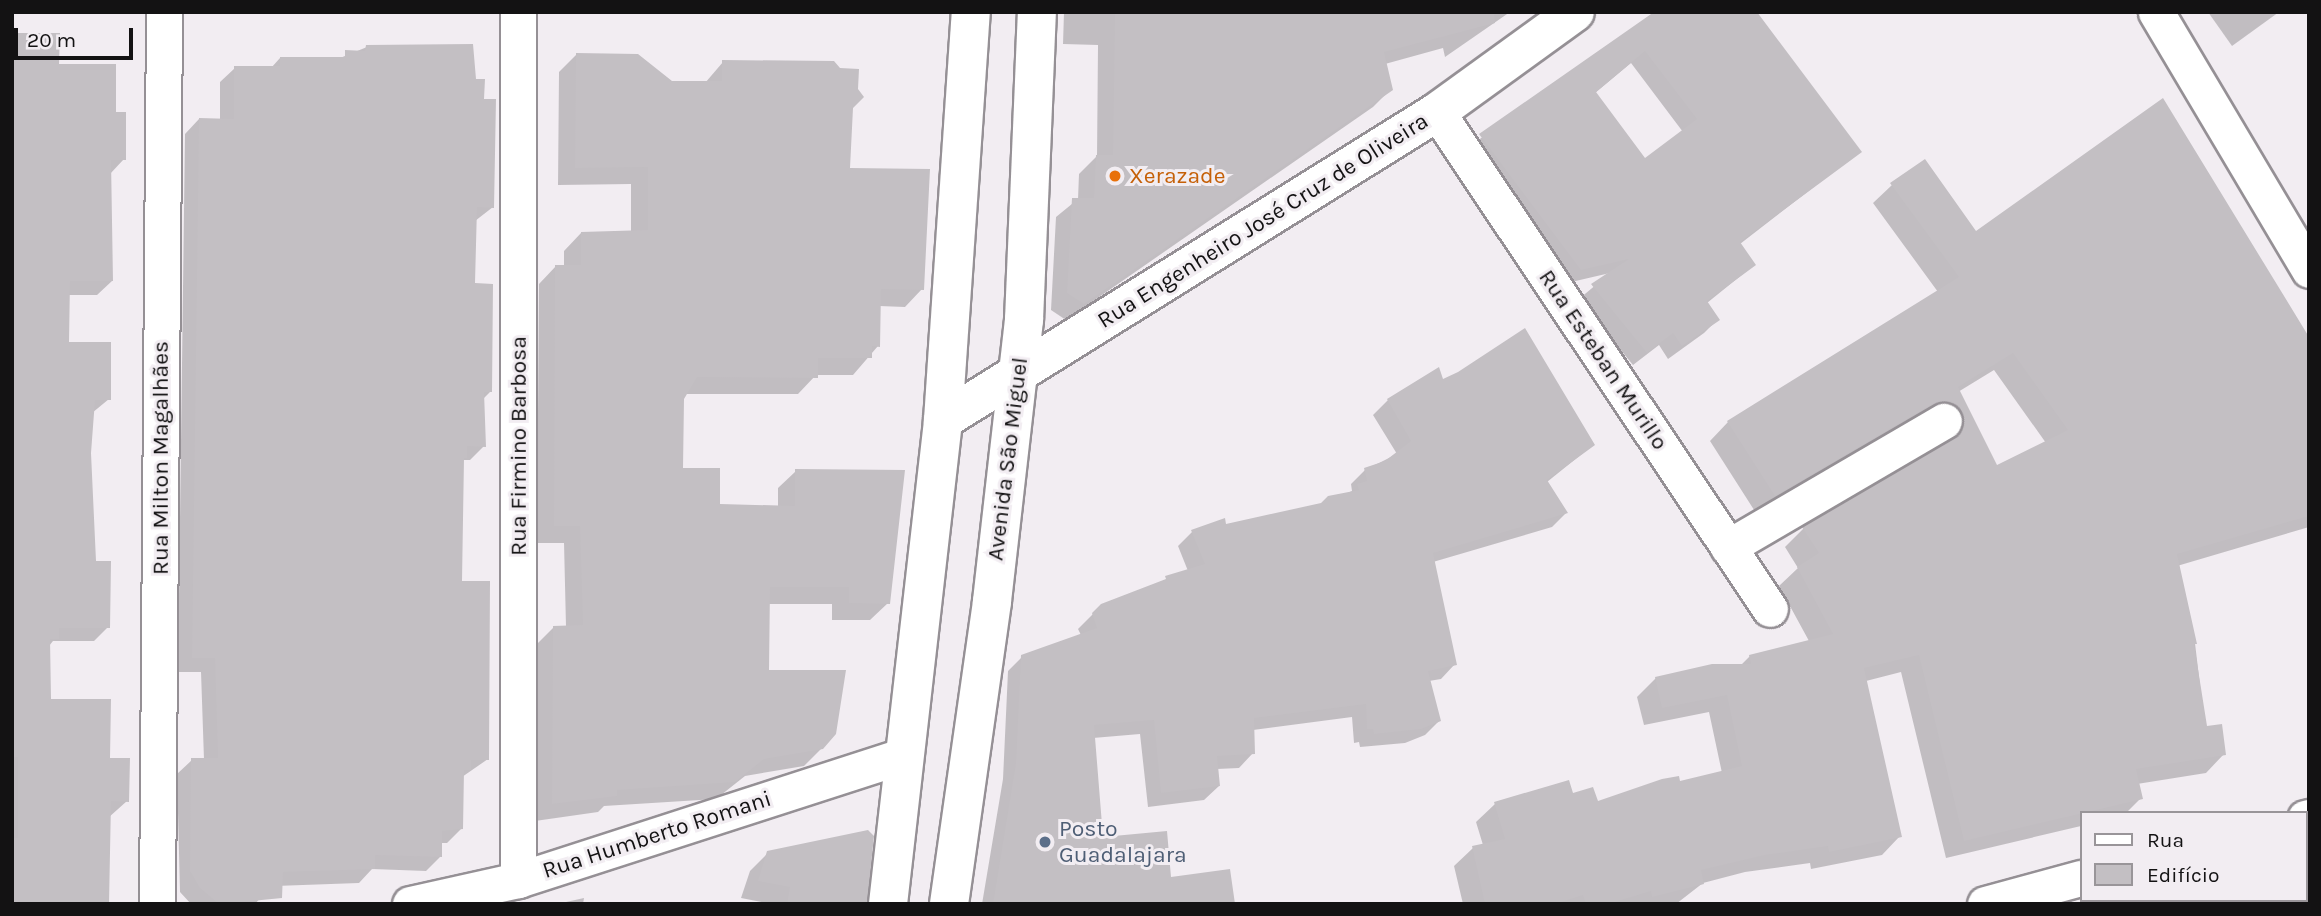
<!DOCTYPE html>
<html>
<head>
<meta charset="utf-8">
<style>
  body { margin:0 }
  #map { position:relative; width:2321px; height:916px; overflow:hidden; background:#f2edf2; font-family:Karla,sans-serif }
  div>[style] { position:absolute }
  .shadow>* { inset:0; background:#0003 }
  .building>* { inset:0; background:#c3bfc3 }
  .roads { filter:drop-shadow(2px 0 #959095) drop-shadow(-2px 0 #959095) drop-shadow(0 2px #959095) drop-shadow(0 -2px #959095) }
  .minor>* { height:35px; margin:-17.5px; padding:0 17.5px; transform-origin:17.5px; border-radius:17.5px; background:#fff }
  .primary>* { height:38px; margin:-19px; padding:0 19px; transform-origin:19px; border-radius:19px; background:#fff }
  .dots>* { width:19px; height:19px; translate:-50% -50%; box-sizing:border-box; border:4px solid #f2edf2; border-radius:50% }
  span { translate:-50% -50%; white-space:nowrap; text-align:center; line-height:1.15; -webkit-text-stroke:6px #f2edf2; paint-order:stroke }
  .food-label { font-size:23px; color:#c56008 }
  .left { translate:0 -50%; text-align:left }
  .street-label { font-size:23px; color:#131213 }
  .service-label { font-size:23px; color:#4e5e75 }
  .frame { position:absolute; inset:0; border:14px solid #131213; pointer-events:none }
  .legend { position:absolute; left:2080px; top:811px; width:228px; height:91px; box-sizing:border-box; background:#f2edf2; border:2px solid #999599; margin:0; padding:9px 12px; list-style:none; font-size:21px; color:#131213 }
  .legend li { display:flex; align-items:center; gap:14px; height:35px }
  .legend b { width:35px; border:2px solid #999599 }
  .scale { position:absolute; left:14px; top:28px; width:119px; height:32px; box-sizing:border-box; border:4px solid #131213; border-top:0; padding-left:9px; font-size:21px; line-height:24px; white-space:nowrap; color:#131213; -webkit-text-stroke:5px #f2edf2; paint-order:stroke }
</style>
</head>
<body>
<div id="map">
  <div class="shadow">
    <i style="clip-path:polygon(1064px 12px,1510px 12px,1445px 57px,1443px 48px,1385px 64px,1391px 89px,1373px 107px,1066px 320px,1051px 310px,1056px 217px,1078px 199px,1079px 174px,1097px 156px,1098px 45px,1063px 44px)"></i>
    <i style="clip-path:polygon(evenodd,1656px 12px,1859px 152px,1740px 244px,1754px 265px,1707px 303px,1717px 320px,1704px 333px,1668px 359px,1659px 345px,1633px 365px,1579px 299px,1610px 273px,1567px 283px,1466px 149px,1656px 12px,1631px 63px,1683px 132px,1645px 160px,1595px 93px,1631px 63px)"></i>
    <i style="clip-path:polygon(2208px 12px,2279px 12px,2232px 46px)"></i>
    <i style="clip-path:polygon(12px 34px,114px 114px,124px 159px,110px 174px,112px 281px,97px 295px,68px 295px,67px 344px,109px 399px,92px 413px,90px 453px,95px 563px,108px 627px,94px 641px,53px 641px,49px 646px,49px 700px,108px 759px,127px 801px,12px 904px)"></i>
    <i style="clip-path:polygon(367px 47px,475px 81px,483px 101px,493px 207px,475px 221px,473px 285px,490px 392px,483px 399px,484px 446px,470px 460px,462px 460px,461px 583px,488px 759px,462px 777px,461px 829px,447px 843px,440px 843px,440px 857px,426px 871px,372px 869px,359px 883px,275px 886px,276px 880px,255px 904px,191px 904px,180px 892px,177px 774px,192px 760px,204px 760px,201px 672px,178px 672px,185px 134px,199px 119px,220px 120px,220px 82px,235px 68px,271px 68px,280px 58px,340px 58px)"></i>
    <i style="clip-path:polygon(576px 55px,671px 82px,705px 83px,723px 62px,851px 107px,849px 170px,922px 289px,905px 307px,879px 306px,878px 346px,853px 375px,816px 375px,798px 394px,684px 394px,682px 398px,682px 470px,718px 505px,778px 507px,778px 488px,796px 471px,888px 603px,870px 620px,832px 620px,832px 604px,768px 604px,767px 672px,822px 748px,804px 766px,745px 776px,716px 799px,604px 806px,598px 812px,535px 821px,536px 645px,553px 628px,566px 627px,564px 543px,537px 543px,539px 284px,556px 266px,564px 266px,564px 251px,581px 233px,631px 232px,631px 184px,558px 185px,559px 72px)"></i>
    <i style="clip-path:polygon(evenodd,1892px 185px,1976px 233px,2309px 341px,2309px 527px,2177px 566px,2195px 643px,2205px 728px,2224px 754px,2206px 773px,2137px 784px,2141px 798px,2126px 813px,2081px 813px,2081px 826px,1946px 858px,1901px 672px,1866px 681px,1900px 836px,1882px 855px,1811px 869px,1810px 863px,1745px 872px,1703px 883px,1676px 904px,1463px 904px,1454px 866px,1473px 848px,1483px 845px,1476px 822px,1495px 804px,1571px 795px,1597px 803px,1722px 773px,1709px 712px,1644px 725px,1637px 697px,1656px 678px,1740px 666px,1750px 656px,1809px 641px,1779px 586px,1798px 568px,1785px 547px,1804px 528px,1944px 443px,1944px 430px,1756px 513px,1710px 441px,1728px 422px,1938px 292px,1873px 203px,1892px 185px,1994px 370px,2046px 443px,1996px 467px,1958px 392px,1994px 370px)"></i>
    <i style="clip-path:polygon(1438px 369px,1441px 381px,1593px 445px,1547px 482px,1566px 513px,1552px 527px,1433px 562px,1455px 664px,1441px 679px,1429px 681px,1439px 721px,1425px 735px,1405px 743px,1360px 747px,1359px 742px,1354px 743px,1352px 717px,1253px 730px,1253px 753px,1239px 768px,1217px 769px,1219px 786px,1204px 800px,1148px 807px,1140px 734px,1093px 738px,1101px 839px,1170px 879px,1233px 904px,982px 904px,1003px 779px,1008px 671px,1022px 657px,1081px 635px,1078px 629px,1102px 605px,1188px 571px,1178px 546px,1192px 532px,1321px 505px,1352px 491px,1351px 484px,1365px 470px,1397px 454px,1373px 415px,1388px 400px)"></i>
    <i style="clip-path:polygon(768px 853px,862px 904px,771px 904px,741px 898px,750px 871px)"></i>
    <i style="clip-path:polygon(584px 898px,583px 904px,557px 904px)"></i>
    <i style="clip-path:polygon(2137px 900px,2138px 904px,2122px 904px)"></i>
    <i style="clip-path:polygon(2242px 900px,2253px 904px,2226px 904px)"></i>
  </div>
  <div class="building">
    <i style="clip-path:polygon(1115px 12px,1494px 12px,1495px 23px,1384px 52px,1393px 90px,1084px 304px,1067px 293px,1072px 198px,1094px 198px,1096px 155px,1113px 155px)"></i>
    <i style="clip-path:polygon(evenodd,1654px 12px,1757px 12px,1862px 152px,1740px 242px,1756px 265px,1707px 301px,1720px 320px,1682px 346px,1673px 333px,1647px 353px,1591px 284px,1629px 259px,1581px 270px,1479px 134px,1654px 12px,1645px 51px,1697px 119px,1645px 158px,1596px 92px,1645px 51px)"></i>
    <i style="clip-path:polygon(12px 33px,60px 33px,59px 64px,116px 64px,116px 112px,126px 112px,126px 160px,111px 160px,113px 281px,70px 281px,69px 342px,111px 342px,111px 400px,95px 400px,91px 453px,96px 561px,111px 561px,110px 628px,59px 628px,59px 639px,50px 639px,51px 699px,111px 699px,110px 758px,130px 758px,129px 802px,111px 801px,109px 904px,12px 904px,12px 838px,18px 838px,18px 757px,12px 757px)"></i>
    <i style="clip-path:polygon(473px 44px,476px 79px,485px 79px,484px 99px,496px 99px,494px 208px,477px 207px,475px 283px,493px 284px,492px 392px,484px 392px,486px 447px,467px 446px,467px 458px,464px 458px,462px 581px,490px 581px,489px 760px,471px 760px,471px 770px,464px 770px,463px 829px,442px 831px,442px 857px,375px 855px,375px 869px,283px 872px,282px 898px,219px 904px,200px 888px,190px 871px,191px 758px,218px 758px,215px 658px,192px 658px,199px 118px,234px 119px,234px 66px,280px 66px,280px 57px,345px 57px,345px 50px,365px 51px,366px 45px)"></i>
    <i style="clip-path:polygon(576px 53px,638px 54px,672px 81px,722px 81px,722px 60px,834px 61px,840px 68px,859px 69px,858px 89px,864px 97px,853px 108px,850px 168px,930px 169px,924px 290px,881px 289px,880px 347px,872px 346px,872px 358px,818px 358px,818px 378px,697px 377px,684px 399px,683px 468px,720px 468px,720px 504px,795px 506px,795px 469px,905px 470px,890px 604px,849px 603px,849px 587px,770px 587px,769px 670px,846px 670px,836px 734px,823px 749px,764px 759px,735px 782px,617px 790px,617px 796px,552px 804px,553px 626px,583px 625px,580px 526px,554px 526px,555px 265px,581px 265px,581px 232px,648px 230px,648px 167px,575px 168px)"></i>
    <i style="clip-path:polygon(evenodd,2163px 98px,2309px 337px,2309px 516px,2177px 554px,2197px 644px,2194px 644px,2207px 726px,2222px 724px,2226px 755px,2136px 769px,2143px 799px,1964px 841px,1919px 655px,1864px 668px,1902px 837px,1829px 852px,1828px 846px,1765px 855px,1701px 870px,1704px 884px,1652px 897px,1651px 891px,1608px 904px,1586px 904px,1583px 895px,1555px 904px,1485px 904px,1472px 846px,1505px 839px,1494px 802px,1569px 780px,1573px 793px,1593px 787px,1598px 801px,1662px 779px,1679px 776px,1680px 781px,1742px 766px,1727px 695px,1662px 708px,1655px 677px,1712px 664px,1751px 664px,1749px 655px,1833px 634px,1797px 567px,1819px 553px,1802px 527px,1961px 432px,1961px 410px,1945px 401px,1934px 403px,1775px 496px,1727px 421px,1959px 277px,1890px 183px,1925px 159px,1976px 231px,2163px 98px,2013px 353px,2068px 430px,1997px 465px,1958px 387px,2013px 353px)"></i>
    <i style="clip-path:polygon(1525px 328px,1595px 445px,1547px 480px,1568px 513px,1433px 553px,1457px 665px,1428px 671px,1441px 721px,1421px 729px,1374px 734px,1373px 729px,1367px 729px,1366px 704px,1254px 718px,1255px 754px,1217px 756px,1220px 786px,1161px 793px,1154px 720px,1094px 725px,1103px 837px,1167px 831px,1171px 877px,1230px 869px,1235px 904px,993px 904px,1016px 763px,1021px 655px,1097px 628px,1092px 613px,1101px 604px,1166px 579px,1165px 576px,1205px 564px,1191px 530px,1225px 518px,1226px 524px,1321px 503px,1328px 496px,1359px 490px,1357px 484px,1367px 481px,1364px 468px,1385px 461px,1411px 441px,1387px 399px,1439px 367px,1443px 379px,1458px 372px)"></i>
    <i style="clip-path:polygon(868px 830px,874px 836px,867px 904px,787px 904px,790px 887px,758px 881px,767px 851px)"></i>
  </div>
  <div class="roads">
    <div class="minor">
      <i style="left:518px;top:12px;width:868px;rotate:90deg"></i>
      <i style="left:2156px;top:12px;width:300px;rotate:59.3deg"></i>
      <i style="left:1437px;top:112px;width:598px;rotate:56.18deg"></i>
      <i style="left:1728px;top:547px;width:250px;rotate:-30.3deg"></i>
      <i style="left:2305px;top:818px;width:4px;rotate:-14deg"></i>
      <i style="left:157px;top:904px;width:892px;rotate:-89.55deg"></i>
      <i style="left:410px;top:904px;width:111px;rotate:-12.5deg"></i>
      <i style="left:518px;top:880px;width:403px;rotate:-17.9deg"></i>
      <i style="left:1985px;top:904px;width:99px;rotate:-15.2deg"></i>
    </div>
    <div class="primary">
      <i style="left:943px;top:420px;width:582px;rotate:-31.94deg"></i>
      <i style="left:1437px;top:112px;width:170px;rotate:-35.9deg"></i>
      <i style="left:888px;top:904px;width:487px;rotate:-83.5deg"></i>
      <i style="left:943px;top:420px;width:409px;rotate:-86.1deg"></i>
      <i style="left:949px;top:904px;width:306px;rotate:-81.9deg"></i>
      <i style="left:992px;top:601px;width:283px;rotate:-83.5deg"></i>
      <i style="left:1024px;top:320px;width:308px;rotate:-87.6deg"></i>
    </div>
  </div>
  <div class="dots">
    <i style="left:1115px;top:176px;background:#e8710a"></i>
    <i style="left:1045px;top:842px;background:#5c6f8a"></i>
  </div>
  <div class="food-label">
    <span class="left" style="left:1129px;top:176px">Xerazade</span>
  </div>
  <div class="street-label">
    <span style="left:1263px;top:221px;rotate:-32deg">Rua Engenheiro José Cruz de Oliveira</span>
    <span style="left:1603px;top:360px;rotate:56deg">Rua Esteban Murillo</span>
    <span style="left:519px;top:446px;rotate:-90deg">Rua Firmino Barbosa</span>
    <span style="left:161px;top:458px;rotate:-90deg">Rua Milton Magalhães</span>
    <span style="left:1008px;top:459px;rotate:-83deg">Avenida São Miguel</span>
    <span style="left:657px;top:835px;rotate:-18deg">Rua Humberto Romani</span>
  </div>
  <div class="service-label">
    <span class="left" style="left:1059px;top:842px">Posto<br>Guadalajara</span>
  </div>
  <div class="frame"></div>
  <ul class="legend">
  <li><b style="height:9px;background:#fff"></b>Rua</li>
  <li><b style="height:19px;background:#c3bfc3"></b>Edifício</li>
  </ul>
  <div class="scale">20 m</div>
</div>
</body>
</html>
